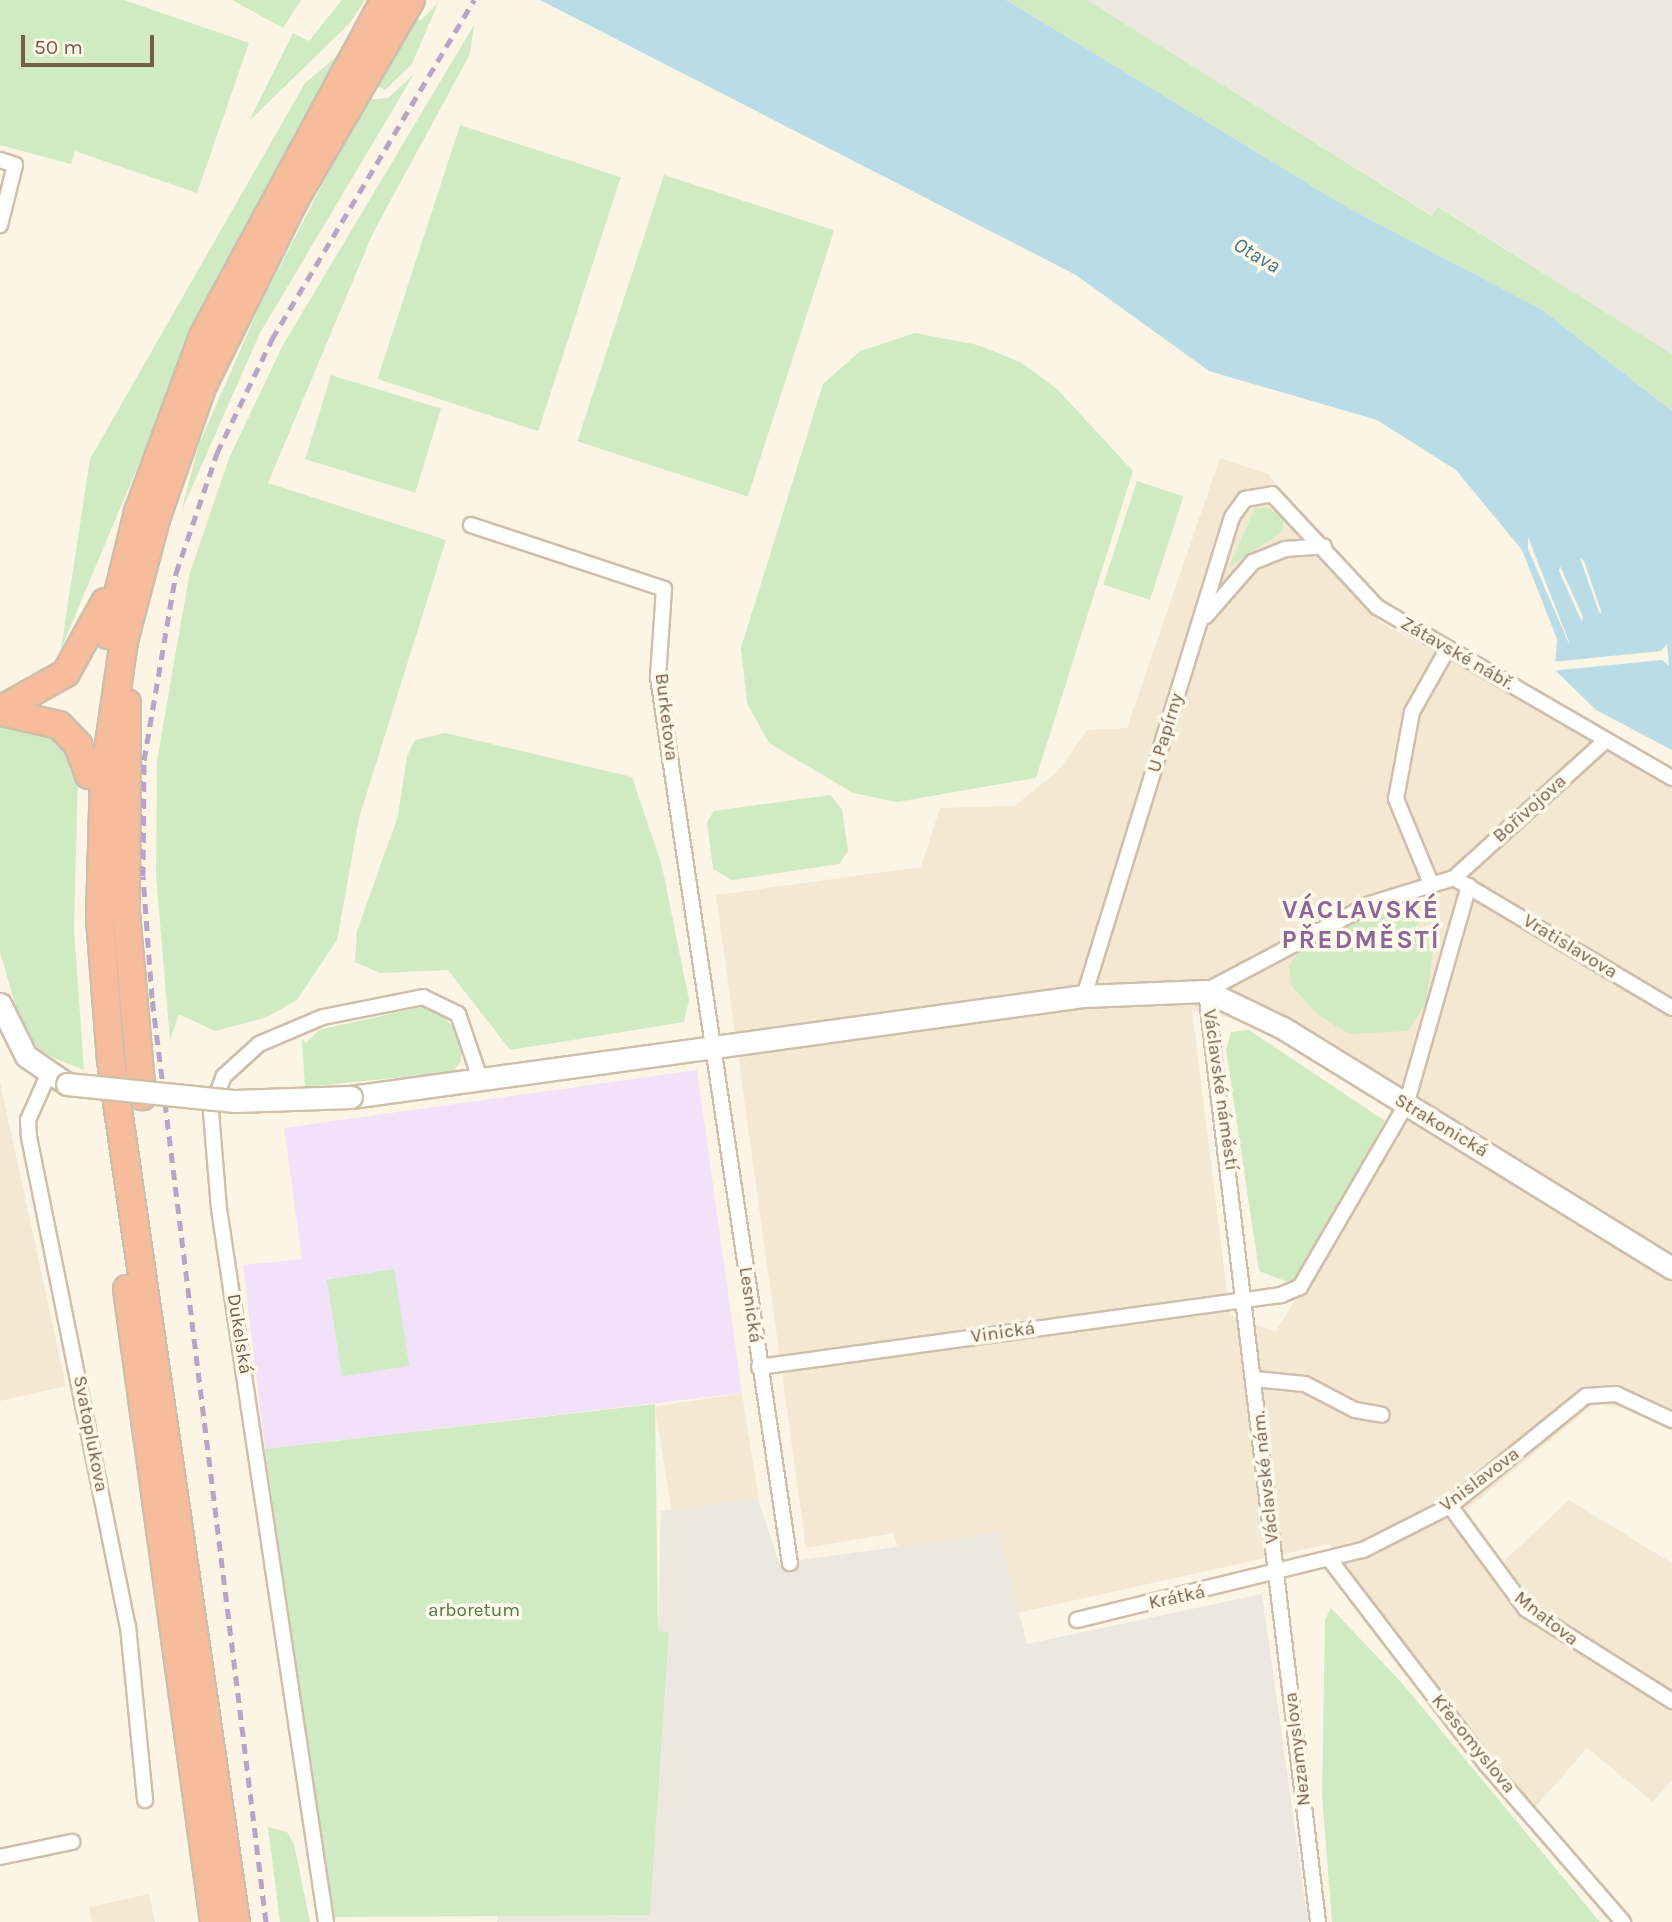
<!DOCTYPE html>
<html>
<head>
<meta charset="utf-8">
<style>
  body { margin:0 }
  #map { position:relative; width:1672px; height:1922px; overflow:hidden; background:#fcf5e5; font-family:Karla,sans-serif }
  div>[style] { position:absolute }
  .residential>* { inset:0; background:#f4e8d3; transform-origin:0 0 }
  .industrial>* { inset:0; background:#ece7df }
  .education>* { inset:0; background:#f2e2f9 }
  .green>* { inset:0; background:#d0eac3; transform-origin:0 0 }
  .water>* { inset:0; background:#b9dce6 }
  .pier>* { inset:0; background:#fcf5e5 }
  .roads { filter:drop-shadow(2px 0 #cebeab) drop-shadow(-2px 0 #cebeab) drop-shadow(0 2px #cebeab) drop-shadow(0 -2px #cebeab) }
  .street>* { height:14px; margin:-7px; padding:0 7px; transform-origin:7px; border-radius:7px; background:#fff }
  .secondary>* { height:21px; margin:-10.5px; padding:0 10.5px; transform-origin:10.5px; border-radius:10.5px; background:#fff }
  .highway>* { height:26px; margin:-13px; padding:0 13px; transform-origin:13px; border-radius:13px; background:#f7bc9c }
  .rail>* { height:5px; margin-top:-2.5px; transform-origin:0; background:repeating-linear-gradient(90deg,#b9a3c6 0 10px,transparent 0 17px) }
  .bridges { filter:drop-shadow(2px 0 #d1bfa8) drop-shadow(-2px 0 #d1bfa8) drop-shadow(0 2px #d1bfa8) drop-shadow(0 -2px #d1bfa8) }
  .secondary-bridge>* { height:21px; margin:-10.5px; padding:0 10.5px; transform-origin:10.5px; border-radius:10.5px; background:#fff }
  span { translate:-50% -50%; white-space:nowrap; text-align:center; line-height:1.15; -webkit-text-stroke:7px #fff9ec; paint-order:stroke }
  .street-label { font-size:19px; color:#765d4a }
  .park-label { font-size:19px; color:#4d7b42 }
  .water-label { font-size:21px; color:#437789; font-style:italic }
  .district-label { font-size:26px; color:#8c6599; font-weight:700; letter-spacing:2px }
  .scale { position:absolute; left:21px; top:35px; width:133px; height:32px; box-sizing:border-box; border:4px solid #765d4a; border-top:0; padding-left:9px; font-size:21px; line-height:24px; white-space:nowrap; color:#765d4a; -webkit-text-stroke:5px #fff9ec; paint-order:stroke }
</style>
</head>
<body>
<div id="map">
  <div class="residential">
    <i style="clip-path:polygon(evenodd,1220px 458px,1268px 474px,1380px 622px,1672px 784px,1672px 1431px,1623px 1408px,1594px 1404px,1466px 1510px,1503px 1562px,1569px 1500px,1672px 1563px,1672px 1780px,1653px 1802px,1587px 1748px,1532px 1811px,1329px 1544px,1017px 1613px,999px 1533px,897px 1547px,894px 1533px,806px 1548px,716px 895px,921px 867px,940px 808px,1014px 806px,1058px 771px,1087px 730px,1127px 728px,1220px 458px,1192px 1010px,1256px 1024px,1366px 1087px,1407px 1121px,1275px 1332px,1230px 1315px,1192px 1010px)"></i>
    <i style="clip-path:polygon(0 1082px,66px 1386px,0 1401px)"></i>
    <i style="left:742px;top:1393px;width:107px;height:88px;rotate:81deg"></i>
    <i style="clip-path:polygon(149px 1894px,155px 1922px,92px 1922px,89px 1907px)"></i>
  </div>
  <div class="industrial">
    <i style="clip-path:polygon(1087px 0,1672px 0,1672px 354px,1439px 207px,1433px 216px)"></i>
    <i style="clip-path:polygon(758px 1499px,779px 1563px,999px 1533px,1027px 1644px,1262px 1594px,1308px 1922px,497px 1922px,497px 1916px,650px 1914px,669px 1634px,658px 1631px,661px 1511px)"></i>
  </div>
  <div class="education">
    <i style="clip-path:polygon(697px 1070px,742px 1393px,265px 1449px,243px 1265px,302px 1259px,284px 1128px)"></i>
  </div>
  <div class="green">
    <i style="clip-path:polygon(0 0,124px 0,249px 43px,197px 193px,75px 151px,71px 164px,0 145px)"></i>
    <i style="clip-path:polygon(232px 0,301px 0,283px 28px)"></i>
    <i style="clip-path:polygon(342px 0,365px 0,349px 24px,249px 121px,293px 33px,309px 41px)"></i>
    <i style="clip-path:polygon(1006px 0,1087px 0,1432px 216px,1438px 207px,1672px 354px,1672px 411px,1541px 309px,1350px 209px)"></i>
    <i style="clip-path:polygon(438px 3px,412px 64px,385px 90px,376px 85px,416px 16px,420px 21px)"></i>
    <i style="clip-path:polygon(474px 25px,470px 54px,373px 233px,268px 483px,446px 540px,359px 818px,337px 940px,297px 1000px,265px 1018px,215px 1031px,179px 1014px,170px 1041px,156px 875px,157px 761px,189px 576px,229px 458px,283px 345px)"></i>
    <i style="clip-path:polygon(340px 54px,208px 299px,61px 649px,90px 459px,305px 83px)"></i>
    <i style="clip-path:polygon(414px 74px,260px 333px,181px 512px,199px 444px,262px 301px,366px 100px,388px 98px)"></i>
    <i style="left:460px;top:125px;width:169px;height:267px;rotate:18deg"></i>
    <i style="left:664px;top:175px;width:179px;height:280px;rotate:18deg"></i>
    <i style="clip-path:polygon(915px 333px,978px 345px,1020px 362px,1057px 389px,1133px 471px,1036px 778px,897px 802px,853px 793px,769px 743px,747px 703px,741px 648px,823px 384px,860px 351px)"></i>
    <i style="left:331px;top:375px;width:115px;height:88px;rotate:17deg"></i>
    <i style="left:1137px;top:481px;width:49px;height:109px;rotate:18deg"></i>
    <i style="clip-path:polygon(1255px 508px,1269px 508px,1283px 518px,1283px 531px,1229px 567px)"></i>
    <i style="clip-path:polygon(29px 723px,61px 741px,78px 776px,74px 929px,84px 1070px,42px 1053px,21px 1024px,0 952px,0 725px)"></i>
    <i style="clip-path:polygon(445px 733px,632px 777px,662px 866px,689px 1000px,684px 1022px,510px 1050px,448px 970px,380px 973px,355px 962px,357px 931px,398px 816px,407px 756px,415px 740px)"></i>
    <i style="clip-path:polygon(830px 795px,842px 809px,848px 851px,839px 864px,732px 880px,713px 869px,707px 822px,714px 811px)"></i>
    <i style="clip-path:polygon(1394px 909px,1416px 920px,1433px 949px,1426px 1003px,1408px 1031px,1349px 1034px,1317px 1014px,1291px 985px,1289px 965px,1302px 947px,1348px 919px)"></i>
    <i style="clip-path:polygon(430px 1005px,461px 1033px,461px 1061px,453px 1072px,305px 1087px,302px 1039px,306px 1043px,319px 1030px)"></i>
    <i style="clip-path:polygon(1249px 1030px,1385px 1121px,1293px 1284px,1259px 1271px,1226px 1050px,1231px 1032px)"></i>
    <i style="left:394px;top:1269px;width:98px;height:68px;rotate:81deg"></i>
    <i style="clip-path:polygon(655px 1404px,658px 1631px,669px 1633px,650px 1915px,331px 1917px,265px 1449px)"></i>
    <i style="clip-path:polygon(1331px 1608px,1402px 1683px,1600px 1922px,1332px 1922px,1322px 1796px,1325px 1620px)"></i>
    <i style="clip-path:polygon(268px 1827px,287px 1832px,294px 1844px,310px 1922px,280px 1922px)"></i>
  </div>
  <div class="water">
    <i style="clip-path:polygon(evenodd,540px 0,1006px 0,1350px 209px,1541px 309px,1672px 411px,1672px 750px,1596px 710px,1555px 670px,1557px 639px,1522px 550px,1456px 470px,1377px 420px,1209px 371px,1076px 275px,540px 0,1528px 537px,1569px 642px,1569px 644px,1528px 549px,1528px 537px,540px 0,1580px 558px,1584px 561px,1602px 614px,1599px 612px,1580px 558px,540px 0,1560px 566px,1583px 617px,1582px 622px,1559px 571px,1560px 566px)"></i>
  </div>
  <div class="pier">
    <i style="clip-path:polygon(1667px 644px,1669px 666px,1662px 660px,1551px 671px,1552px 662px,1661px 651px)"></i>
  </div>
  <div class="roads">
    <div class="street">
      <i style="left:0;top:160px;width:16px;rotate:18deg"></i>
      <i style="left:15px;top:165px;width:62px;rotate:104deg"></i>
      <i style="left:471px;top:525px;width:203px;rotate:18.3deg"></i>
      <i style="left:664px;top:589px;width:88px;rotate:93.9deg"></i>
      <i style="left:658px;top:677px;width:896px;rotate:81.53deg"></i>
      <i style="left:1206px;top:616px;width:72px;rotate:-49deg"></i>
      <i style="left:1253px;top:562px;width:35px;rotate:-22deg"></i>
      <i style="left:1285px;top:549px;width:39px;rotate:-4deg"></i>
      <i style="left:1454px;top:878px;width:205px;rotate:-42.2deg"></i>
      <i style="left:1430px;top:881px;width:89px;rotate:-112.5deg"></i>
      <i style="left:1396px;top:799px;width:88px;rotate:-79.6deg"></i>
      <i style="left:1412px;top:712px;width:71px;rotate:-60.6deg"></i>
      <i style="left:1084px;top:996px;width:501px;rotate:-72.83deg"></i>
      <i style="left:1232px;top:517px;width:22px;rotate:-54deg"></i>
      <i style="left:1245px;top:499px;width:27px;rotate:-10deg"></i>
      <i style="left:1272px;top:494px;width:154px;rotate:47.1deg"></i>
      <i style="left:1377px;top:607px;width:341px;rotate:30.1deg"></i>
      <i style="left:48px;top:1075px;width:49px;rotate:114deg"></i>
      <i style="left:28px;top:1120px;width:17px;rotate:87deg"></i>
      <i style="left:29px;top:1137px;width:499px;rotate:78.6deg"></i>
      <i style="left:128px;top:1626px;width:175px;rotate:84.4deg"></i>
      <i style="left:759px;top:1367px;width:527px;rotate:-7.85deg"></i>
      <i style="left:1281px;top:1295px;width:21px;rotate:-23deg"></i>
      <i style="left:1300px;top:1287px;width:211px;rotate:-59.8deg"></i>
      <i style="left:1406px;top:1105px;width:228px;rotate:-74deg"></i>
      <i style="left:1255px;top:1379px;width:50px;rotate:5.7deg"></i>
      <i style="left:1305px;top:1384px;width:56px;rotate:27.5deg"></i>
      <i style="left:1355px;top:1410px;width:27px;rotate:10deg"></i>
      <i style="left:1450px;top:1506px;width:128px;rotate:53.6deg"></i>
      <i style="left:1526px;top:1609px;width:173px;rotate:32.2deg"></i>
      <i style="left:1330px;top:1560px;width:258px;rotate:52.6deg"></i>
      <i style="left:1487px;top:1765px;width:208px;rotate:49.1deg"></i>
      <i style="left:1077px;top:1620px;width:294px;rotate:-13.8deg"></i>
      <i style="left:1363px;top:1550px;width:97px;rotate:-26.8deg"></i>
      <i style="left:1450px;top:1506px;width:175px;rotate:-39deg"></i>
      <i style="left:1586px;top:1396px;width:30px;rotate:-4deg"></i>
      <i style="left:1616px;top:1394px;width:62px;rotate:24.9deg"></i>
      <i style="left:0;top:1857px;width:74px;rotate:-11.8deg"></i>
      <i style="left:326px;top:1922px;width:721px;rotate:-98.53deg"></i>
      <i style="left:219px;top:1209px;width:98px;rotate:-94.7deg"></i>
      <i style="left:211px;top:1111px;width:37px;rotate:-70deg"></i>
      <i style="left:224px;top:1076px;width:47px;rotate:-42.4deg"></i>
      <i style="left:259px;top:1044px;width:69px;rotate:-22.9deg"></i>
      <i style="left:323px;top:1017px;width:102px;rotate:-11.3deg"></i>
      <i style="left:423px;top:997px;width:39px;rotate:26deg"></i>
      <i style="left:458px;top:1014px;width:71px;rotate:71.1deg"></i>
      <i style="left:1318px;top:1922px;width:938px;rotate:-96.86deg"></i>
      <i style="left:1206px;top:991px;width:186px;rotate:-27.9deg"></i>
      <i style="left:1370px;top:904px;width:88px;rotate:-17.2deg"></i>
      <i style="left:1454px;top:878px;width:254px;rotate:30.8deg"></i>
    </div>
    <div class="secondary">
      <i style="left:0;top:1004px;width:58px;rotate:63.4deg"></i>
      <i style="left:26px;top:1056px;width:50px;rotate:34.3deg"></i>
      <i style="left:351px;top:1097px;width:740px;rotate:-7.85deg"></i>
      <i style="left:1084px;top:996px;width:122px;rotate:-2.3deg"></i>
      <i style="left:1206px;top:991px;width:85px;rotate:25.7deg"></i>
      <i style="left:1283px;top:1028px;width:457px;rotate:31.7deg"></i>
    </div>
    <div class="highway">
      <i style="left:108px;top:635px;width:127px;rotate:-76.3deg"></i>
      <i style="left:138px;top:512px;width:188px;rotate:-69.7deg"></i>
      <i style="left:203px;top:336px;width:382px;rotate:-61.6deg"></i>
      <i style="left:127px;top:703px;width:210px;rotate:90.3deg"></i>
      <i style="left:126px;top:913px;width:184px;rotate:85deg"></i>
      <i style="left:0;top:710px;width:76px;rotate:-29.3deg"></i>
      <i style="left:66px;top:673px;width:81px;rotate:-61.2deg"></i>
      <i style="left:2px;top:712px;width:58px;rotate:12.8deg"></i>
      <i style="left:59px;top:725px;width:28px;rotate:46deg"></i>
      <i style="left:78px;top:745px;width:32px;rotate:70deg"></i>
      <i style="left:127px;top:1289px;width:639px;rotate:82.17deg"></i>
      <i style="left:236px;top:1922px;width:870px;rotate:-98.26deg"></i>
      <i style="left:111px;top:1061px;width:144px;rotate:-94.4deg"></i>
      <i style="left:100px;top:917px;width:139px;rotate:-88.4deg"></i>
      <i style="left:104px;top:778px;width:138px;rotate:-81.7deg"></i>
      <i style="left:124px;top:641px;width:126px;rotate:-75.3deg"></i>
      <i style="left:156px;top:519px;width:142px;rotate:-70.7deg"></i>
      <i style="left:203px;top:385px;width:208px;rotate:-63.7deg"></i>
      <i style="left:295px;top:199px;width:230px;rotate:-59.8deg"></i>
    </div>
  </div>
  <div class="rail">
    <i style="left:266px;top:1922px;width:931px;rotate:-97.03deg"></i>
    <i style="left:152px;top:998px;width:122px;rotate:-94.2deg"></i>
    <i style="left:143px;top:876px;width:116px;rotate:-89.5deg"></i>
    <i style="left:144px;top:760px;width:190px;rotate:-80.3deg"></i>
    <i style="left:176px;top:573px;width:127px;rotate:-71.1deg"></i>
    <i style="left:217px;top:453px;width:127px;rotate:-64.2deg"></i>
    <i style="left:272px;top:339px;width:395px;rotate:-59.2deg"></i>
  </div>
  <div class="bridges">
    <div class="secondary-bridge">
      <i style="left:67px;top:1084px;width:169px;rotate:5.8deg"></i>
      <i style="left:235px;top:1101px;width:116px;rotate:-2deg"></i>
    </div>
  </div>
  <div class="street-label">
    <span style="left:1457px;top:654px;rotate:30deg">Zátavské nábř.</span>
    <span style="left:666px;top:717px;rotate:83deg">Burketova</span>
    <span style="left:1166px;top:733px;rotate:-73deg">U Papírny</span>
    <span style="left:1530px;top:809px;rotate:-42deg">Bořivojova</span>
    <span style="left:1570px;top:947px;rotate:31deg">Vratislavova</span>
    <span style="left:1220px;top:1090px;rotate:82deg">Václavské náměstí</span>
    <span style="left:1441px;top:1126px;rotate:31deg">Strakonická</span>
    <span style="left:750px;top:1305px;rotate:82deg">Lesnická</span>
    <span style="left:1003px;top:1333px;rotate:-8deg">Vinická</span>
    <span style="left:239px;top:1334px;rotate:81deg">Dukelská</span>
    <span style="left:90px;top:1434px;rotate:79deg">Svatoplukova</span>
    <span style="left:1266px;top:1477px;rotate:-96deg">Václavské nám.</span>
    <span style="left:1480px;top:1480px;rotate:-37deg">Vnislavova</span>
    <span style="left:1177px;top:1598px;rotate:-12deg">Krátká</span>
    <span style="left:1546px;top:1619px;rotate:38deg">Mnatova</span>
    <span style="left:1473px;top:1744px;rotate:51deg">Křesomyslova</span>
    <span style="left:1298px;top:1749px;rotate:-97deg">Nezamyslova</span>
  </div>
  <div class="park-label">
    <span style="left:474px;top:1611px">arboretum</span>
  </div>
  <div class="water-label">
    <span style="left:1257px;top:255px;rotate:30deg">Otava</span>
  </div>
  <div class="district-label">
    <span style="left:1361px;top:925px">VÁCLAVSKÉ<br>PŘEDMĚSTÍ</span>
  </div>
  <div class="scale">50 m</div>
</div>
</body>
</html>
